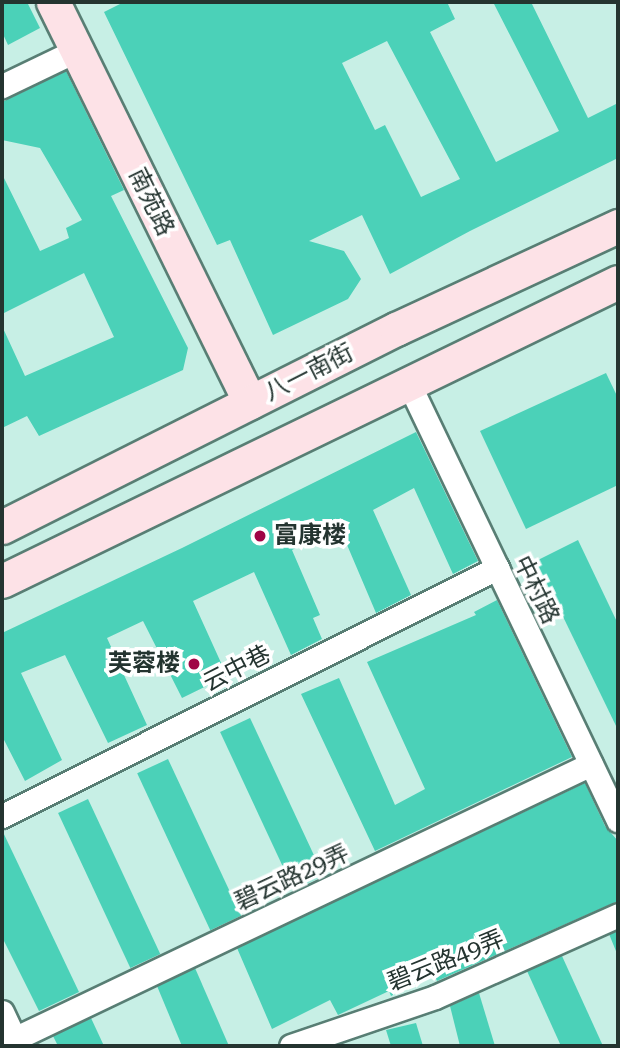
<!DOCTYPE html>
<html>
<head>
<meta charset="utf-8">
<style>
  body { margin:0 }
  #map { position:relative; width:620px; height:1048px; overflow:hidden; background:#c7efe5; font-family:"Roboto Serif","Noto Sans SC",serif }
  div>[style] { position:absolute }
  .building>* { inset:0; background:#4bd1b8; transform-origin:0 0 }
  .roads { filter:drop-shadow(2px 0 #587e74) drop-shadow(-2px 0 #587e74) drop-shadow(0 2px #587e74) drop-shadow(0 -2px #587e74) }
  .street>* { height:23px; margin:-11.5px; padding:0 11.5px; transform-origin:11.5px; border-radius:11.5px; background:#fff }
  .secondary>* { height:33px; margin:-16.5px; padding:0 16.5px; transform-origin:16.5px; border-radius:16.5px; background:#fde2e7 }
  .dots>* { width:19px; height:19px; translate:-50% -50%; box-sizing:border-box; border:4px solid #fff; border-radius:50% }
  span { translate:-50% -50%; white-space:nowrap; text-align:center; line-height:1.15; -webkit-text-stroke:7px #fff; paint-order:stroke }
  .street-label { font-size:24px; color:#243430 }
  .poi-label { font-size:24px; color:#243430; font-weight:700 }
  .left { translate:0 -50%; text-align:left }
  .right { translate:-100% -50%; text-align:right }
  .frame { position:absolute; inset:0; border:4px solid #243430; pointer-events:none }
</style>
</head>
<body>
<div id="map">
  <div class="building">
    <i style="clip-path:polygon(2px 2px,27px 2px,40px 28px,8px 45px,2px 32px)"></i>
    <i style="clip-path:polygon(evenodd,124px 2px,447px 2px,455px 19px,430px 32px,496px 162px,559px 131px,493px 2px,531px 2px,588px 118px,618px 103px,618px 158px,470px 231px,390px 274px,362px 215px,309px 241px,344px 251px,361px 279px,348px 299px,273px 335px,230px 240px,217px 245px,104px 12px,124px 2px,387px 41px,460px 179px,421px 197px,385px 125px,375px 130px,342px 63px,387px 41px)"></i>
    <i style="clip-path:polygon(66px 71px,124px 190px,111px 196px,188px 348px,183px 370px,39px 436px,27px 416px,2px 428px,2px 326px,25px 376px,114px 337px,84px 273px,2px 314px,2px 174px,40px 251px,69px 238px,66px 228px,82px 220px,40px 148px,2px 140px,2px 102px)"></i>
    <i style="clip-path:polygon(606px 373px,618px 398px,618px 485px,526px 529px,480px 431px)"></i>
    <i style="clip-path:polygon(416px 432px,478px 561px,453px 574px,414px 488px,373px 510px,411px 595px,376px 613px,339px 526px,292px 550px,320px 615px,313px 618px,322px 639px,291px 655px,254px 572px,193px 601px,227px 676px,182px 698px,143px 621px,107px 638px,147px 725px,108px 743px,65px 655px,21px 673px,62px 760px,25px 781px,2px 736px,2px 633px,182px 548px)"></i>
    <i style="clip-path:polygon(578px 540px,618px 624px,618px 730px,536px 561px)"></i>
    <i style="clip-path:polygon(497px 600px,572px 757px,375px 851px,301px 694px,339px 678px,395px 805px,425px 789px,367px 662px,476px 615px,474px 612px)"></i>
    <i style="left:250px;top:718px;width:174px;height:33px;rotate:65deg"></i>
    <i style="left:168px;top:759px;width:173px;height:34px;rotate:65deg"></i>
    <i style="clip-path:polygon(585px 783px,605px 826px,618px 841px,618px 901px,437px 981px,434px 974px,391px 996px,389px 991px,338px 1015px,330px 1000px,272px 1029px,237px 948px)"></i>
    <i style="left:88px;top:799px;width:171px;height:33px;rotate:65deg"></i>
    <i style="clip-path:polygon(2px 830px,79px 992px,39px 1011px,2px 937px)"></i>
    <i style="clip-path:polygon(618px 930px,618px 956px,609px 934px)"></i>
    <i style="clip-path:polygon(562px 956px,603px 1046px,561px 1046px,527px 971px)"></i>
    <i style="clip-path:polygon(195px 968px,229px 1046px,182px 1046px,157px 986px)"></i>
    <i style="clip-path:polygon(479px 993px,495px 1046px,460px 1046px,450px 1006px)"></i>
    <i style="clip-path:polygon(91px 1018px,104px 1046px,58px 1046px,53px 1036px)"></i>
    <i style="clip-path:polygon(416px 1023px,423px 1046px,391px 1046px,386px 1030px)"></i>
  </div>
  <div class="roads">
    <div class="street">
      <i style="left:2px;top:86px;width:83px;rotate:-25.6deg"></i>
      <i style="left:408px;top:382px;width:486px;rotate:64.4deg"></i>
      <i style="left:2px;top:816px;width:554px;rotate:-26.61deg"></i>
      <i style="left:2px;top:1012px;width:38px;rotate:65deg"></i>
      <i style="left:14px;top:1039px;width:639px;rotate:-25.48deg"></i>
      <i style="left:291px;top:1046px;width:152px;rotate:-18.8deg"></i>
      <i style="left:435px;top:997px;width:201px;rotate:-24.1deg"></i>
    </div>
    <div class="secondary">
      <i style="left:53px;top:2px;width:446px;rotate:63.8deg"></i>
      <i style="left:2px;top:527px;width:441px;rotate:-26.7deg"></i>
      <i style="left:396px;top:329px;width:245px;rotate:-24.9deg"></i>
      <i style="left:2px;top:581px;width:685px;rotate:-25.89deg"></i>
    </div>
  </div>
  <div class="dots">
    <i style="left:260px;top:536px;background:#a00546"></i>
    <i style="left:194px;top:664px;background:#a00546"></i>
  </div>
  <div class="street-label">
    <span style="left:151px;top:202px;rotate:64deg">南苑路</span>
    <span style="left:309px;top:373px;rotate:-27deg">八一南街</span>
    <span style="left:536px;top:590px;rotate:64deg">中村路</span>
    <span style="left:237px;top:669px;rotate:-27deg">云中巷</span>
    <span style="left:292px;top:878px;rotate:-25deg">碧云路29弄</span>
    <span style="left:446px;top:961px;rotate:-22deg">碧云路49弄</span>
  </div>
  <div class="poi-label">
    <span class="left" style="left:274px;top:536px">富康楼</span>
    <span class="right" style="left:180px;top:664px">芙蓉楼</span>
  </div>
  <div class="frame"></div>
</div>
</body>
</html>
